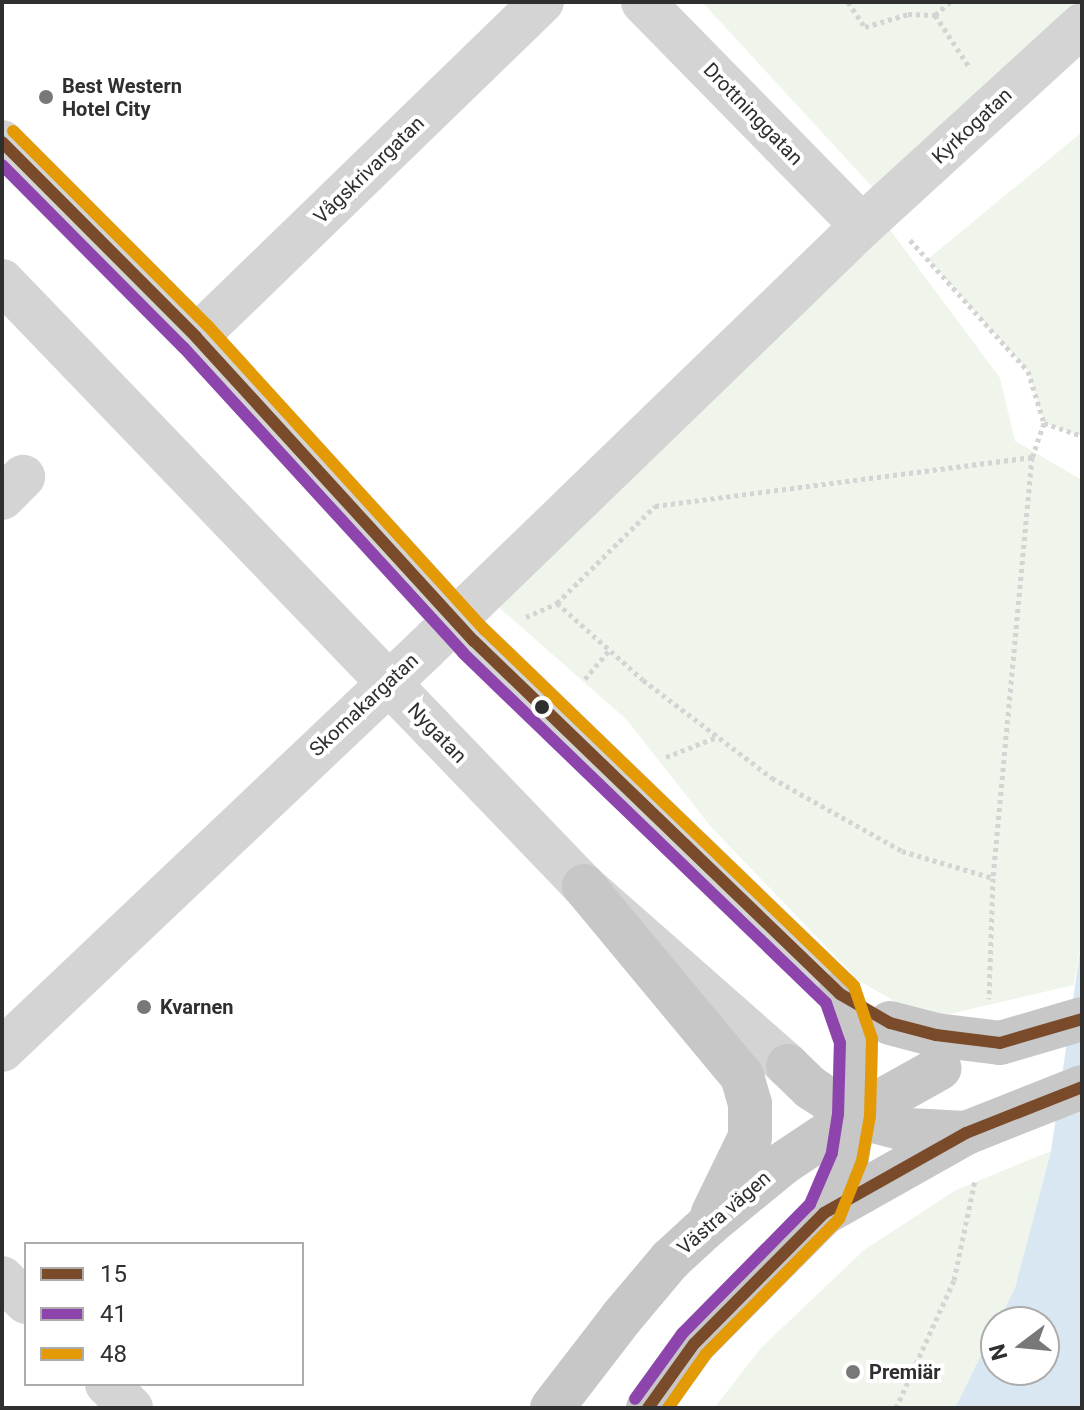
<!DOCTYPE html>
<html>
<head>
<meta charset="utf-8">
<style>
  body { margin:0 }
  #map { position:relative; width:1084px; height:1410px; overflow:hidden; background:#fff; font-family:Roboto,sans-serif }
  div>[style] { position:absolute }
  .green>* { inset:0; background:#f0f5ec }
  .water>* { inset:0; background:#d8e7f2 }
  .path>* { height:5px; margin-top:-2.5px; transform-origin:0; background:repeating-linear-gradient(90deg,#d4d4d4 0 4px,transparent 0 8px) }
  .minor>* { height:44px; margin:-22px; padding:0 22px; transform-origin:22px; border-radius:22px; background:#d4d4d4 }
  .major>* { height:44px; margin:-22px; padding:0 22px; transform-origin:22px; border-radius:22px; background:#c7c7c7 }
  .major-bridge>* { height:44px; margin:-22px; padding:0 22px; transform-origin:22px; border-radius:22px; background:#c7c7c7 }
  .bus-1>* { height:12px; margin:-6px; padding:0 6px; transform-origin:6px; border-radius:6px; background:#7a4b2a }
  .bus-2>* { height:12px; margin:-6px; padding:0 6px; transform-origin:6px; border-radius:6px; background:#8e44ad }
  .bus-3>* { height:12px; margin:-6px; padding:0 6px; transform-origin:6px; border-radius:6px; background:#e39a05 }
  .dots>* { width:22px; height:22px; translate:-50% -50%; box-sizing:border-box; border:4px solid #fff; border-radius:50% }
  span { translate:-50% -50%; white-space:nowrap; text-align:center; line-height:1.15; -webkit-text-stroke:8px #fff; paint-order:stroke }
  .poi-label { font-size:20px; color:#2f2f2f; font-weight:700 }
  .left { translate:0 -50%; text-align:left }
  .street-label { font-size:20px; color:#2f2f2f }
  .frame { position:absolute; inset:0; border:4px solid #2f2f2f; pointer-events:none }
  .legend { position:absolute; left:24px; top:1242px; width:280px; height:144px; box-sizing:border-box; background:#fff; border:2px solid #acacac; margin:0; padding:10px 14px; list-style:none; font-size:24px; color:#2f2f2f }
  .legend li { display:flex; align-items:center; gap:16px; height:40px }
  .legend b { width:40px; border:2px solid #acacac }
  .north { position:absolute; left:980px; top:1306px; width:80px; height:80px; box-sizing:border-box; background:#fff; border:2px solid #acacac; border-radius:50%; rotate:254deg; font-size:22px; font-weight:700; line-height:32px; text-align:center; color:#2f2f2f }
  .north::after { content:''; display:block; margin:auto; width:28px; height:36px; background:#787878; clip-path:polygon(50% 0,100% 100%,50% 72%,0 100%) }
</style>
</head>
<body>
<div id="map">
  <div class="green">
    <i style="clip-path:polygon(702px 2px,1082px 2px,1082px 25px,888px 204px)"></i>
    <i style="clip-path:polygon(1082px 132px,1082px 436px,1044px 423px,1028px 371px,928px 259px)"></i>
    <i style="clip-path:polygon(885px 223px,1000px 378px,1015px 441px,1082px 480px,1082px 937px,1074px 985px,945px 1015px,908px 1009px,858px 980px,711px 827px,627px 720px,494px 603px)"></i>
    <i style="clip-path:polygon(1051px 1151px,1015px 1288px,955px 1408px,714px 1408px,761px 1348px,864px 1250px,956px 1190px)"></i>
  </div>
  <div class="water">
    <i style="clip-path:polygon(1082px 938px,1082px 1408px,955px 1408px,996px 1325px,996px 1370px,1044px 1370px,1044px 1322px,998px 1322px,1015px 1288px,1051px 1151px)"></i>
  </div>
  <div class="path">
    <i style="left:848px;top:2px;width:30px;rotate:56deg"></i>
    <i style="left:865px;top:27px;width:45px;rotate:-16.8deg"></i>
    <i style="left:908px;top:14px;width:27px;rotate:2deg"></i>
    <i style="left:935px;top:15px;width:20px;rotate:-41deg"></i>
    <i style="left:935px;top:15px;width:64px;rotate:56.6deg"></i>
    <i style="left:910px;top:240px;width:176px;rotate:48deg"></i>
    <i style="left:1028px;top:371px;width:54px;rotate:72.9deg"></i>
    <i style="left:1044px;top:423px;width:36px;rotate:109deg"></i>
    <i style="left:1032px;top:457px;width:423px;rotate:95.3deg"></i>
    <i style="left:993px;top:878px;width:121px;rotate:91.9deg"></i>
    <i style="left:1044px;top:423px;width:40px;rotate:18.9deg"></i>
    <i style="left:557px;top:603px;width:115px;rotate:41.8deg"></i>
    <i style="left:643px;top:680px;width:162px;rotate:37.2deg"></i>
    <i style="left:772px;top:778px;width:149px;rotate:29.3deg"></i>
    <i style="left:902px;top:851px;width:95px;rotate:16.5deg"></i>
    <i style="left:526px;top:617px;width:34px;rotate:-24deg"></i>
    <i style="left:557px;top:603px;width:138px;rotate:-44.7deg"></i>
    <i style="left:655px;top:506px;width:380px;rotate:-7.4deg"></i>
    <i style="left:585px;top:679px;width:38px;rotate:-50deg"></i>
    <i style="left:666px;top:757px;width:55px;rotate:-21.4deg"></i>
    <i style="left:896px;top:1408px;width:141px;rotate:-65.6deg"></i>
    <i style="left:954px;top:1280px;width:102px;rotate:-78.1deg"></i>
  </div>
  <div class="minor">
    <i style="left:643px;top:2px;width:313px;rotate:45.6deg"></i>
    <i style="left:2px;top:142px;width:275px;rotate:45.1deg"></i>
    <i style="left:196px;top:337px;width:412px;rotate:47.6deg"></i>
    <i style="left:474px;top:641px;width:508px;rotate:43.96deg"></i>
    <i style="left:2px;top:281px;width:839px;rotate:46.11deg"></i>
    <i style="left:584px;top:886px;width:272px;rotate:41.4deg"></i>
    <i style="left:196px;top:337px;width:482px;rotate:-44.1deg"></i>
    <i style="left:2px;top:498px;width:30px;rotate:-45deg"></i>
    <i style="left:2px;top:1050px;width:583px;rotate:-43.47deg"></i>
    <i style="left:425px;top:649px;width:608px;rotate:-44.07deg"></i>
    <i style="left:862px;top:226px;width:298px;rotate:-42.4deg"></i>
    <i style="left:2px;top:1278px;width:34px;rotate:45deg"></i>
    <i style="left:107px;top:1384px;width:34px;rotate:45deg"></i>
  </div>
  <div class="major">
    <i style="left:584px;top:886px;width:247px;rotate:50.3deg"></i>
    <i style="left:742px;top:1076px;width:29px;rotate:74deg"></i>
    <i style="left:750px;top:1104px;width:33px;rotate:90deg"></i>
    <i style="left:750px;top:1137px;width:85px;rotate:116deg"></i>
    <i style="left:1000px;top:1043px;width:85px;rotate:-16.3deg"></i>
    <i style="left:788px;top:1066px;width:32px;rotate:44deg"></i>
    <i style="left:811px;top:1088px;width:51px;rotate:33.1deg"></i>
    <i style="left:854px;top:1116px;width:56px;rotate:14.5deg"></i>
    <i style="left:908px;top:1130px;width:58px;rotate:3deg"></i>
    <i style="left:824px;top:1213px;width:61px;rotate:-67.7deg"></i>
    <i style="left:847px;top:1157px;width:42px;rotate:-80.3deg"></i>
    <i style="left:854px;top:1116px;width:75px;rotate:-88.5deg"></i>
    <i style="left:856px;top:1041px;width:50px;rotate:-108.8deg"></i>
    <i style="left:552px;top:1408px;width:115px;rotate:-52.4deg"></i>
    <i style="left:622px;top:1317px;width:75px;rotate:-49.9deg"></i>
    <i style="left:670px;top:1260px;width:52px;rotate:-42.6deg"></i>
    <i style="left:708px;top:1225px;width:96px;rotate:-39.5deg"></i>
    <i style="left:782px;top:1164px;width:87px;rotate:-33.7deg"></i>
    <i style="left:854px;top:1116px;width:98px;rotate:-29.2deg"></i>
    <i style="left:648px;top:1408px;width:79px;rotate:-54.3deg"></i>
    <i style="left:694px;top:1344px;width:185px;rotate:-45.2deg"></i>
    <i style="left:824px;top:1213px;width:163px;rotate:-29.4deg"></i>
  </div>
  <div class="major-bridge">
    <i style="left:890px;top:1023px;width:48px;rotate:14.6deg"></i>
    <i style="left:936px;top:1035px;width:64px;rotate:7.1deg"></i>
    <i style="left:966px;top:1133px;width:125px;rotate:-21.6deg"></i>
  </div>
  <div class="bus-1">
    <i style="left:2px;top:142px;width:275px;rotate:45.1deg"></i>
    <i style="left:196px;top:337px;width:412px;rotate:47.6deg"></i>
    <i style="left:474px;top:641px;width:508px;rotate:43.96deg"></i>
    <i style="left:840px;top:994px;width:58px;rotate:30.1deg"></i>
    <i style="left:890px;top:1023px;width:48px;rotate:14.6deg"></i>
    <i style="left:936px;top:1035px;width:64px;rotate:7.1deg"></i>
    <i style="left:1000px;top:1043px;width:85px;rotate:-16.3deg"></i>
    <i style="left:648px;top:1408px;width:79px;rotate:-54.3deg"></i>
    <i style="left:694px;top:1344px;width:185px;rotate:-45.2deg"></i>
    <i style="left:824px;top:1213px;width:163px;rotate:-29.4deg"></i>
    <i style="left:966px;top:1133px;width:125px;rotate:-21.6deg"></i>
  </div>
  <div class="bus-2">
    <i style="left:2px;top:165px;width:258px;rotate:45.2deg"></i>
    <i style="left:184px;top:348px;width:413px;rotate:47.5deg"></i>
    <i style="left:463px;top:653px;width:504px;rotate:43.96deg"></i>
    <i style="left:826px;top:1003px;width:42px;rotate:70.7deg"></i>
    <i style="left:840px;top:1043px;width:71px;rotate:91.6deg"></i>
    <i style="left:838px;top:1114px;width:39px;rotate:99deg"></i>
    <i style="left:832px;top:1153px;width:56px;rotate:113.3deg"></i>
    <i style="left:810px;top:1204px;width:182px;rotate:134.6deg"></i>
    <i style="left:682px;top:1334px;width:80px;rotate:125.9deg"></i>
  </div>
  <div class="bus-3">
    <i style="left:13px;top:131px;width:276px;rotate:45deg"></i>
    <i style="left:208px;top:326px;width:411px;rotate:47.7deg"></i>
    <i style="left:485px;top:630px;width:513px;rotate:43.97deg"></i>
    <i style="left:854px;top:986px;width:56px;rotate:71.2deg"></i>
    <i style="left:872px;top:1039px;width:77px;rotate:91.5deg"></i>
    <i style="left:870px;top:1116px;width:46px;rotate:100.1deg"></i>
    <i style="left:862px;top:1161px;width:62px;rotate:111.6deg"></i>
    <i style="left:839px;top:1219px;width:190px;rotate:134.6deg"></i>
    <i style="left:706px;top:1354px;width:66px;rotate:125.1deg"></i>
  </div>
  <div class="dots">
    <i style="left:46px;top:97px;background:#787878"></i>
    <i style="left:542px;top:707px;background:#2f2f2f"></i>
    <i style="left:144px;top:1007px;background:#787878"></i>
    <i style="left:853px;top:1372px;background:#787878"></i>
  </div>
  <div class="poi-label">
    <span class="left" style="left:62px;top:98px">Best Western<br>Hotel City</span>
    <span class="left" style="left:160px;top:1007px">Kvarnen</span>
    <span class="left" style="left:869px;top:1372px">Premiär</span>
  </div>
  <div class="street-label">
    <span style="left:753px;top:114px;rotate:46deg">Drottninggatan</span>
    <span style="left:972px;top:126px;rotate:-43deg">Kyrkogatan</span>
    <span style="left:369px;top:170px;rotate:-44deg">Vågskrivargatan</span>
    <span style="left:364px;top:705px;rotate:-43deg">Skomakargatan</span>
    <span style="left:437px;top:733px;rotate:46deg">Nygatan</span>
    <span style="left:724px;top:1213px;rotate:-41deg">Västra vägen</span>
  </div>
  <div class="frame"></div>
  <ul class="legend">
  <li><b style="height:10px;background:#7a4b2a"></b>15</li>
  <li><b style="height:10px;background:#8e44ad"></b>41</li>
  <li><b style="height:10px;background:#e39a05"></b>48</li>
  </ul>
  <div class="north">N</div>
</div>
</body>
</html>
